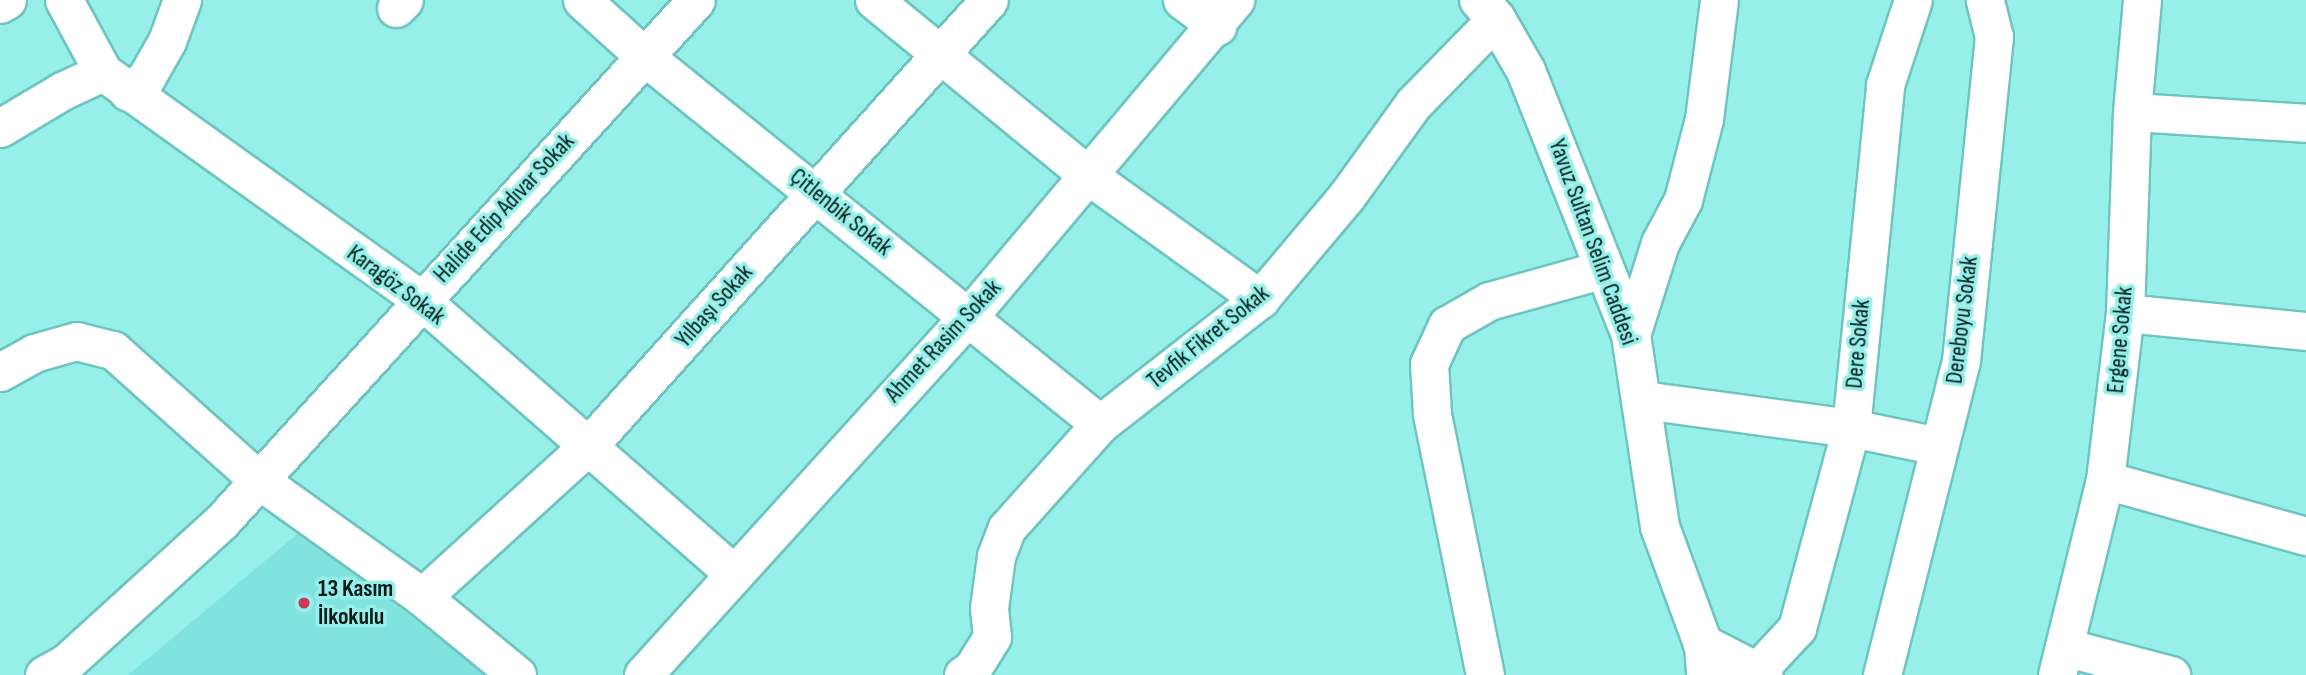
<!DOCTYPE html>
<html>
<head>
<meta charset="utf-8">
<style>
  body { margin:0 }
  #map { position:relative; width:2306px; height:675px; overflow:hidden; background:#97efea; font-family:"Sofia Sans Condensed",sans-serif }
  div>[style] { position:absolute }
  .built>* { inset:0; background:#80e3de }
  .roads { filter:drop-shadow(2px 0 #6dc4c0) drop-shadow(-2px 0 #6dc4c0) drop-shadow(0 2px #6dc4c0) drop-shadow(0 -2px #6dc4c0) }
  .minor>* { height:37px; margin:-18.5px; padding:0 18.5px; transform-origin:18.5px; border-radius:18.5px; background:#fff }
  .tertiary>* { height:38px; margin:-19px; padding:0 19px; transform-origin:19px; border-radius:19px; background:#fff }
  .dots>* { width:19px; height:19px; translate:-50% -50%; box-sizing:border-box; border:4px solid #97efea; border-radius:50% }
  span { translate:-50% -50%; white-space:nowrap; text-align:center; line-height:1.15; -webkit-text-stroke:7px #97efea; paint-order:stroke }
  .street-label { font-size:24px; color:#001b1a }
  .poi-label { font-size:24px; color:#001b1a; font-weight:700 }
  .left { translate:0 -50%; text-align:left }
</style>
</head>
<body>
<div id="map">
  <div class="built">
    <i style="clip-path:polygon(302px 530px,485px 675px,128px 675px)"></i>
  </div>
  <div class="roads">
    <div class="minor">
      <i style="left:64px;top:0;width:82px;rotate:61.6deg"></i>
      <i style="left:103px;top:72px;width:390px;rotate:35.6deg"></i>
      <i style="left:420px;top:299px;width:416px;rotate:41.2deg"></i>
      <i style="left:582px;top:0;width:84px;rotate:42.1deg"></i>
      <i style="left:644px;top:56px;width:586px;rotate:38.9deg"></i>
      <i style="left:874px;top:0;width:278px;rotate:39.3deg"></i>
      <i style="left:1089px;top:176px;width:211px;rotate:35.7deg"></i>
      <i style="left:1182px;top:0;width:44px;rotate:36.6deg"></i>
      <i style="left:0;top:4px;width:8px;rotate:-30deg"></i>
      <i style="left:396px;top:8px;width:11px;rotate:-45deg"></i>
      <i style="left:128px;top:92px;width:23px;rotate:-38deg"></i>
      <i style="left:146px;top:78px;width:43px;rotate:-60.4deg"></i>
      <i style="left:167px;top:41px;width:44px;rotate:-69.9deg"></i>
      <i style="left:2132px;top:112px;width:174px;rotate:3.6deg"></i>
      <i style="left:0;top:128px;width:72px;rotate:-30.8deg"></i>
      <i style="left:62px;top:91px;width:45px;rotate:-24.9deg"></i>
      <i style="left:2125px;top:313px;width:182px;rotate:5.7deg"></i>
      <i style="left:1631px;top:335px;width:96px;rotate:-72.5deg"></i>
      <i style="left:1660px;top:243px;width:49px;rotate:-61.9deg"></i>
      <i style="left:1683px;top:200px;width:84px;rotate:-75.5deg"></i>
      <i style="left:1704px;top:119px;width:120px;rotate:-82.8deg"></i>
      <i style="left:0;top:372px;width:39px;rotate:-29deg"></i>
      <i style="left:34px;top:353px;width:44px;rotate:-15.9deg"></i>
      <i style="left:76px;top:341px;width:38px;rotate:14deg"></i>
      <i style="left:113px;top:350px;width:192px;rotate:41.8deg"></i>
      <i style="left:256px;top:478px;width:204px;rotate:35.6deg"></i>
      <i style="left:422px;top:597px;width:123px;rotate:39.4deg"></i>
      <i style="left:1643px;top:400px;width:210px;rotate:7.7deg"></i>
      <i style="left:1851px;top:428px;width:90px;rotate:11.6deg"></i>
      <i style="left:2105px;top:480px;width:209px;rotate:15.6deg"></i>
      <i style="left:422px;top:597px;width:226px;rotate:-42.3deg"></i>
      <i style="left:589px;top:445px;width:598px;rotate:-48.05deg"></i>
      <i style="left:1703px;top:644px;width:31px;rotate:86deg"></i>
      <i style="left:2064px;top:647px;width:111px;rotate:14.7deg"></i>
      <i style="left:1757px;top:671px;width:59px;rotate:-47.1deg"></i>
      <i style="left:1797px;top:628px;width:207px;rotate:-74.9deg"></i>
      <i style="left:1851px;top:428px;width:345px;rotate:-84.3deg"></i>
      <i style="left:1885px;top:85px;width:89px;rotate:-71.8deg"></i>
      <i style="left:44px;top:675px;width:25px;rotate:-29deg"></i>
      <i style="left:66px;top:663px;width:211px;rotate:-42.3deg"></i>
      <i style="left:222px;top:521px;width:704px;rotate:-47.7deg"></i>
      <i style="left:643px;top:675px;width:486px;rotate:-47.8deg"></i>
      <i style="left:970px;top:315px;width:412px;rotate:-49.9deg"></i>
      <i style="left:963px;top:675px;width:11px;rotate:-34deg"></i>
      <i style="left:972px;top:669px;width:38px;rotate:-58deg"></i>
      <i style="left:992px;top:637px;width:29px;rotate:-96deg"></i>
      <i style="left:989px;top:608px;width:52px;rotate:-82.3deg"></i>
      <i style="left:996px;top:556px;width:30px;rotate:-69deg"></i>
      <i style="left:1007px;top:528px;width:140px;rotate:-48.2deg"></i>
      <i style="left:1100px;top:424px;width:203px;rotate:-38deg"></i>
      <i style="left:1260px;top:299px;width:133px;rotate:-49.9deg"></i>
      <i style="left:1346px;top:197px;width:115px;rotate:-54.2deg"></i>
      <i style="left:1413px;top:104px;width:119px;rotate:-45.7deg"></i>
      <i style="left:1485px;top:675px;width:266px;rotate:-101.5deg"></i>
      <i style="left:1432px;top:414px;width:50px;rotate:-93.4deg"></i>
      <i style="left:1429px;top:364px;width:43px;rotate:-65.2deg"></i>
      <i style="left:1447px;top:325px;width:48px;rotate:-29.7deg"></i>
      <i style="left:1489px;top:301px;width:119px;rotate:-15.5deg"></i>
      <i style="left:1882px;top:675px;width:324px;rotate:-75.9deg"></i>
      <i style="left:1961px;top:361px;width:326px;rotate:-84.2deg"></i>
      <i style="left:1994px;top:37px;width:38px;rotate:-104deg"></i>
      <i style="left:2057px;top:675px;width:201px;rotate:-76.2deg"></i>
      <i style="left:2105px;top:480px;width:168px;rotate:-83.2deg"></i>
      <i style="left:2125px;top:313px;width:201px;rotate:-88deg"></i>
      <i style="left:2132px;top:112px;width:112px;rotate:-84.9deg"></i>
    </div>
    <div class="tertiary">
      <i style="left:1479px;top:0;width:25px;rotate:48deg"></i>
      <i style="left:1496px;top:19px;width:60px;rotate:60deg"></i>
      <i style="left:1526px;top:71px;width:284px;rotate:68.3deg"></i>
      <i style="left:1631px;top:335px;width:194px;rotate:81.4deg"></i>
      <i style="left:1660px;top:527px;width:125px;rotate:69.8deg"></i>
      <i style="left:1703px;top:644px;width:68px;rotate:27.3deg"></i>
    </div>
  </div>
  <div class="dots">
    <i style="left:304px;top:603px;background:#c9395a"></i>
  </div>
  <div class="street-label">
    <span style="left:504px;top:208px;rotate:-47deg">Halide Edip Adıvar Sokak</span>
    <span style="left:841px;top:212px;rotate:39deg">Çitlenbik Sokak</span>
    <span style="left:1593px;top:242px;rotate:70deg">Yavuz Sultan Selim Caddesi</span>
    <span style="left:396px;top:285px;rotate:37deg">Karagöz Sokak</span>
    <span style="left:714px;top:306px;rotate:-48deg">Yılbaşı Sokak</span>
    <span style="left:1962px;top:320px;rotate:-83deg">Dereboyu Sokak</span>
    <span style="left:1208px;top:337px;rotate:-39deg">Tevfik Fikret Sokak</span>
    <span style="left:2120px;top:340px;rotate:-85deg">Ergene Sokak</span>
    <span style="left:943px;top:341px;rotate:-47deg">Ahmet Rasim Sokak</span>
    <span style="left:1858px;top:344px;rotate:-85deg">Dere Sokak</span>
  </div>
  <div class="poi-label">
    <span class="left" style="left:318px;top:603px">13 Kasım<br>İlkokulu</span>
  </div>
</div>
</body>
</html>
